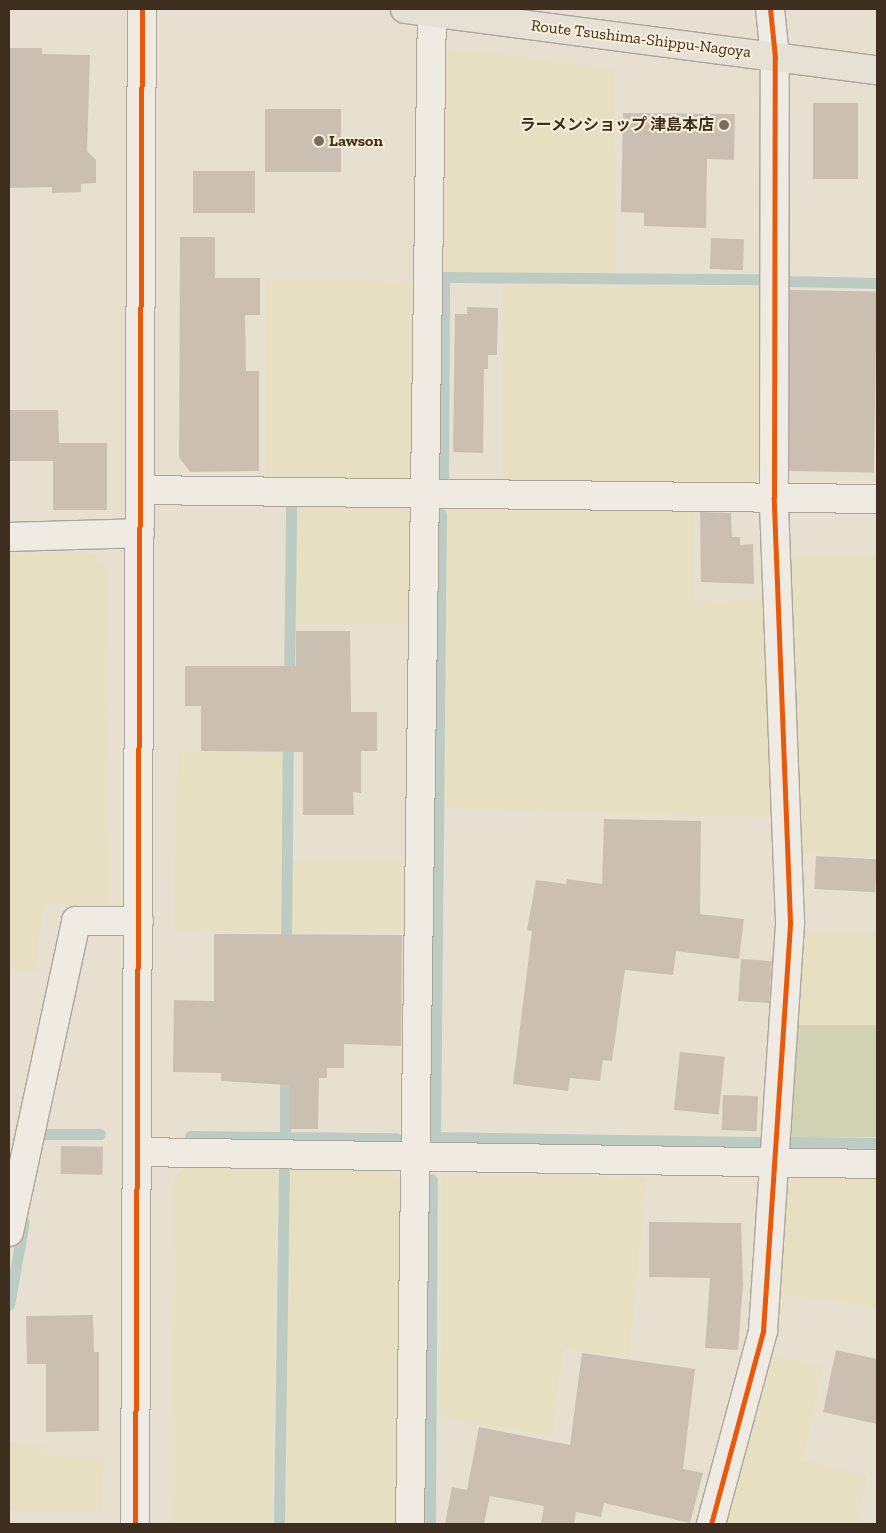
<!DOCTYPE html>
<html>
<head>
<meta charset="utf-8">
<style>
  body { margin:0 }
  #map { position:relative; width:886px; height:1533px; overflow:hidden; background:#e7e0d1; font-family:"Zilla Slab","Noto Sans JP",serif }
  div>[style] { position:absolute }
  .farmland>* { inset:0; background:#e6dfc2; transform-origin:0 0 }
  .cemetery>* { inset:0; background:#d1d1b3; transform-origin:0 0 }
  .stream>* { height:11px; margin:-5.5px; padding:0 5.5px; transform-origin:5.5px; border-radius:5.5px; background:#bcccc2 }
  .building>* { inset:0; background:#cbbfb2; transform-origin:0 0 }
  .roads { filter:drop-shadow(1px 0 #ada599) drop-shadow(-1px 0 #ada599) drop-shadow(0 1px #ada599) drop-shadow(0 -1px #ada599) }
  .minor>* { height:28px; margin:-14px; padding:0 14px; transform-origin:14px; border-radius:14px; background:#efebe3 }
  .major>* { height:28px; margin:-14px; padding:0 14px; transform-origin:14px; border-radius:14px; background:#e6e1d4 }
  .cycleway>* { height:5px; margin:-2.5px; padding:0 2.5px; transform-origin:2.5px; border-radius:2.5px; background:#e8590c }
  .dots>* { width:14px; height:14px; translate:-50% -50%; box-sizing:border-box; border:2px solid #f7eed8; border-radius:50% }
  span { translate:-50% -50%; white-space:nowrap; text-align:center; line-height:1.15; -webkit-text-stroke:4px #f7eed8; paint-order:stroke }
  .street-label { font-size:16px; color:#3d2e20 }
  .poi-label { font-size:16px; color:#3d2e20; font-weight:700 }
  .right { translate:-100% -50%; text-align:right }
  .left { translate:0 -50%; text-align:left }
  .frame { position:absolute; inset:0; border:10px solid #3d2e20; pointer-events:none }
</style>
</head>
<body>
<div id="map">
  <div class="farmland">
    <i style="clip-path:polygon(454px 48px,615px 69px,616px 274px,435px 275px,438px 54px)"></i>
    <i style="clip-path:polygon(265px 279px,416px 281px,414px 466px,403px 482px,266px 482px)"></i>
    <i style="clip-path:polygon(503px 285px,763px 286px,762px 469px,746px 487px,503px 486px)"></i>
    <i style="clip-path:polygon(295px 501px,400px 504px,413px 517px,414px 624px,292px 624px)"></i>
    <i style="clip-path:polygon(447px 504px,695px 507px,694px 601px,764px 600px,773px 817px,444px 808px)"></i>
    <i style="clip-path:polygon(92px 553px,107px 568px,109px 904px,43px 904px,36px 973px,9px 968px,9px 554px)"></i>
    <i style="clip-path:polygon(784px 556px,877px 556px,877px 855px,797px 854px)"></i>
    <i style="left:283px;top:753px;width:179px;height:106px;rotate:91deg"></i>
    <i style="left:291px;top:861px;width:121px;height:70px"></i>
    <i style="left:797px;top:932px;width:80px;height:93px"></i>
    <i style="clip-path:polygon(188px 1164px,276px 1164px,272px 1524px,171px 1524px,173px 1179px)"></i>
    <i style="clip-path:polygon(290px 1164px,388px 1166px,400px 1181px,396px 1524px,286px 1524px)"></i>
    <i style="clip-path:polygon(442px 1175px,647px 1177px,629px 1357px,563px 1348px,552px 1437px,440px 1416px)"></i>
    <i style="clip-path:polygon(795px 1176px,877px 1177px,877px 1308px,775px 1293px,782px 1193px)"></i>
    <i style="clip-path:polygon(766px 1354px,823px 1366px,803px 1461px,867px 1475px,857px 1524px,720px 1524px)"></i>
    <i style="clip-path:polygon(9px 1443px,45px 1443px,44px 1456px,104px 1457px,102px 1512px,9px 1511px)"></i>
  </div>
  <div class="cemetery">
    <i style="left:791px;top:1025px;width:86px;height:112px"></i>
  </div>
  <div class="stream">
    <i style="left:787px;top:281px;width:90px;rotate:1.3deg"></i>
    <i style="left:443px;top:479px;width:202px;rotate:-89.7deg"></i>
    <i style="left:444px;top:277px;width:313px;rotate:0.4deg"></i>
    <i style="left:441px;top:514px;width:623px;rotate:90.55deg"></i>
    <i style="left:435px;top:1137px;width:322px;rotate:0.9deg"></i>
    <i style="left:289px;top:681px;width:176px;rotate:-89.3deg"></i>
    <i style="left:286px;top:948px;width:211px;rotate:-89.5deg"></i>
    <i style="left:190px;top:1136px;width:206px;rotate:0.6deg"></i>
    <i style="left:285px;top:1137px;width:68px;rotate:-90deg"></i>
    <i style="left:789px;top:1142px;width:88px;rotate:0.7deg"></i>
    <i style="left:37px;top:1144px;width:10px;rotate:-79deg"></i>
    <i style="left:39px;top:1134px;width:61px"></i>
    <i style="left:9px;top:1305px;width:84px;rotate:-79.8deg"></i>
    <i style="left:279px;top:1524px;width:355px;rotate:-89.2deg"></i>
    <i style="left:430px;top:1524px;width:345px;rotate:-89.7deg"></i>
  </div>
  <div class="building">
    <i style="clip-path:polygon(9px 48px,42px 48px,42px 54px,90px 55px,87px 151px,96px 160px,96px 183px,81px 184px,81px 192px,52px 193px,52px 187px,9px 188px)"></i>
    <i style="left:813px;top:103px;width:45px;height:76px"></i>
    <i style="left:265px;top:109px;width:76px;height:63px"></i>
    <i style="clip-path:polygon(623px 113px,735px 114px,734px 160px,707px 159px,706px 228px,644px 226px,644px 213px,621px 212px)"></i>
    <i style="left:255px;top:171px;width:42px;height:62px;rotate:90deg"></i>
    <i style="clip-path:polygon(180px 237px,215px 237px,215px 278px,260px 278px,260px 315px,245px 315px,246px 371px,259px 371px,259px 471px,190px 472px,179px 457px)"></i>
    <i style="left:711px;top:238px;width:33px;height:31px;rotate:2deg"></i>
    <i style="left:790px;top:290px;width:87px;height:181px;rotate:1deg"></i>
    <i style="clip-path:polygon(467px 307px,498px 308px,497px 355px,488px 355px,488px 369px,484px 369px,483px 453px,453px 452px,455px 314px,467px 314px)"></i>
    <i style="clip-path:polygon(9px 410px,58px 410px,59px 443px,107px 443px,107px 510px,53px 510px,53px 461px,9px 461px)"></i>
    <i style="clip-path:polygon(700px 512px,731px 513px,732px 537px,740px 537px,740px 545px,753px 544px,754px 584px,701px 582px)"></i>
    <i style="clip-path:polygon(296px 631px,350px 631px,351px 712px,377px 712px,377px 751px,361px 751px,361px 793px,353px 792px,354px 815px,303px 815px,303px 752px,201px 751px,201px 706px,185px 706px,185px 666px,296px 666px)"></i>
    <i style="clip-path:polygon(604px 819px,701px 821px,700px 914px,744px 919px,739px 959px,676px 951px,673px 975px,625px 970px,612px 1061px,603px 1060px,600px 1081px,570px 1078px,568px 1091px,513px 1084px,532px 931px,527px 930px,536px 880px,566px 884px,567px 879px,602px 884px)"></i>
    <i style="left:816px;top:856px;width:61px;height:33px;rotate:3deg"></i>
    <i style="clip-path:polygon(214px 934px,402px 935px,401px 1046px,344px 1044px,344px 1068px,327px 1068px,327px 1078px,319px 1078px,318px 1129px,289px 1129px,289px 1085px,221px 1081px,221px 1073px,173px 1072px,174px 1000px,214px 1001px)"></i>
    <i style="left:741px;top:959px;width:31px;height:42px;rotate:4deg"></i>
    <i style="left:680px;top:1052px;width:45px;height:58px;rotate:6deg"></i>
    <i style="left:723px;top:1095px;width:35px;height:35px;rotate:2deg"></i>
    <i style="left:61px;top:1146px;width:42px;height:28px;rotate:1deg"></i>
    <i style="clip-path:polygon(649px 1222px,741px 1223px,743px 1284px,738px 1350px,705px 1348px,710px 1278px,649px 1277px)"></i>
    <i style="clip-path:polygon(93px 1315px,94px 1352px,99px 1352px,99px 1431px,46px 1432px,46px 1364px,27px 1364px,26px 1316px)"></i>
    <i style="clip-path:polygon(836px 1350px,877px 1359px,877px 1424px,823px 1412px)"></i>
    <i style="clip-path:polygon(582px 1353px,695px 1369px,683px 1469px,703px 1473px,690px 1523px,604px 1503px,601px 1517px,576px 1512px,574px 1524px,541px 1524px,544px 1506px,490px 1496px,484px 1524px,445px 1524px,452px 1487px,467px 1490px,479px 1427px,570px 1445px)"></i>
  </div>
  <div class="roads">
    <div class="minor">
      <i style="left:140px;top:490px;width:737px;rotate:0.7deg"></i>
      <i style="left:9px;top:537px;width:131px;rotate:-1.7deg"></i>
      <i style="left:138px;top:1152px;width:739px;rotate:0.93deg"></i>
      <i style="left:9px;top:1232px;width:318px;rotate:-77.8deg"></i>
      <i style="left:76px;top:921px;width:63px"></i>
      <i style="left:135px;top:1524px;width:1515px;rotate:-89.74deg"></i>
      <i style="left:410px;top:1524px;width:1512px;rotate:-89.17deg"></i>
      <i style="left:711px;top:1524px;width:200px;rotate:-74.9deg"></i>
      <i style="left:763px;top:1331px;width:410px;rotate:-86.2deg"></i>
      <i style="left:790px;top:922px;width:425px;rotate:-92.2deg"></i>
      <i style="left:774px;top:497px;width:440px;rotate:-89.9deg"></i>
      <i style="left:775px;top:57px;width:48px;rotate:-95.9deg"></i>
    </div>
    <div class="major">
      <i style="left:405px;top:9px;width:476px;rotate:7.4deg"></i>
    </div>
  </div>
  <div class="cycleway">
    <i style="left:135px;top:1524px;width:1515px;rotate:-89.74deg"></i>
    <i style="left:711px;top:1524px;width:200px;rotate:-74.9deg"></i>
    <i style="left:763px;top:1331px;width:410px;rotate:-86.2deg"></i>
    <i style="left:790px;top:922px;width:425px;rotate:-92.2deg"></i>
    <i style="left:774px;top:497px;width:440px;rotate:-89.9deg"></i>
    <i style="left:775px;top:57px;width:48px;rotate:-95.9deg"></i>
  </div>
  <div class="dots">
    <i style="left:724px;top:125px;background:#786c5e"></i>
    <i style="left:319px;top:141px;background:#786c5e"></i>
  </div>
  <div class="street-label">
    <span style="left:641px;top:39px;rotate:7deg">Route Tsushima-Shippu-Nagoya</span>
  </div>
  <div class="poi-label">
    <span class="right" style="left:714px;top:125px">ラーメンショップ 津島本店</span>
    <span class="left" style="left:329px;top:141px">Lawson</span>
  </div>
  <div class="frame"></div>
</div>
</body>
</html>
